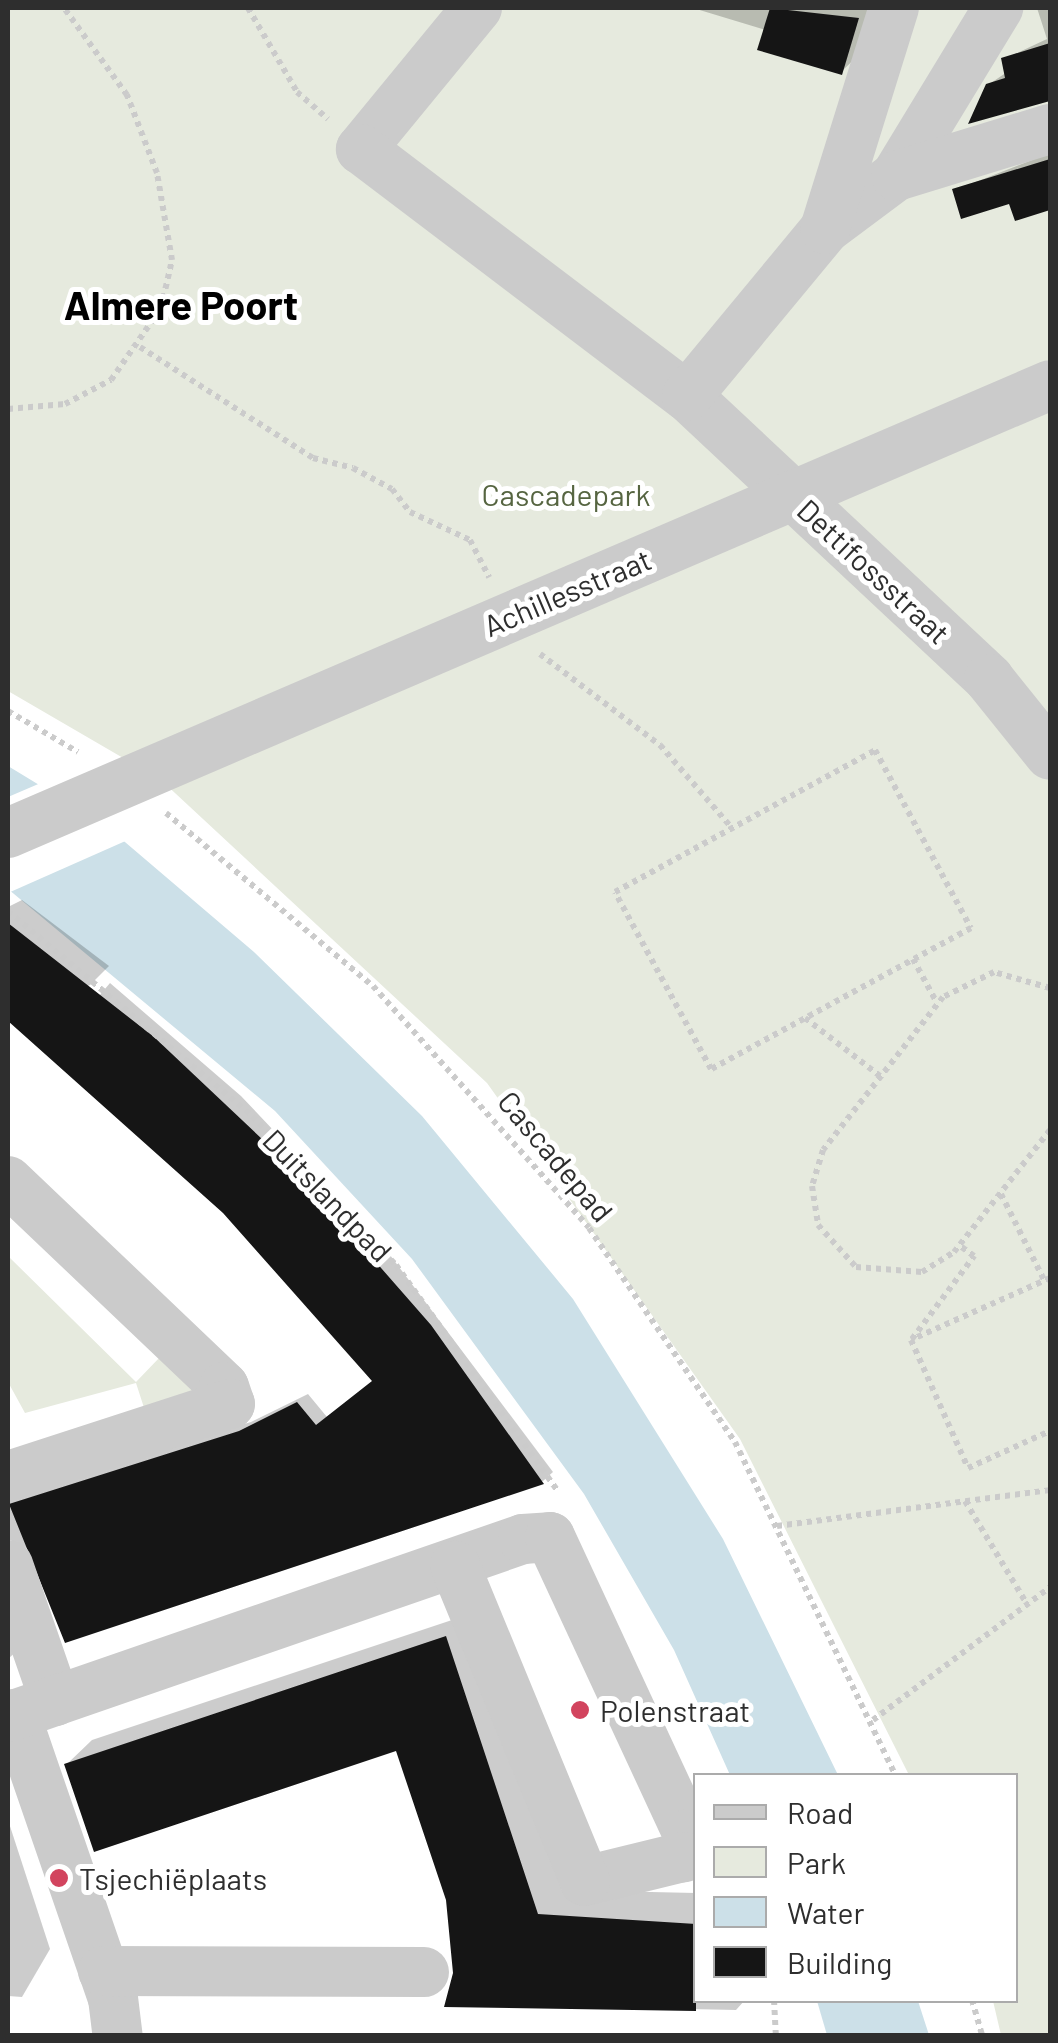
<!DOCTYPE html>
<html>
<head>
<meta charset="utf-8">
<style>
  body { margin:0 }
  #map { position:relative; width:1058px; height:2043px; overflow:hidden; background:#fff; font-family:Barlow,sans-serif }
  div>[style] { position:absolute }
  .green>* { inset:0; background:#e6eade }
  .water>* { inset:0; background:#cce0e8 }
  .pier>* { inset:0; background:#fff }
  .shadow>* { inset:0; background:#0003 }
  .building>* { inset:0; background:#151515 }
  .path>* { height:6px; margin-top:-3px; transform-origin:0; background:repeating-linear-gradient(90deg,#cbcbcb 0 5px,transparent 0 10px) }
  .minor>* { height:50px; margin:-25px; padding:0 25px; transform-origin:25px; border-radius:25px; background:#cbcbcb }
  .dots>* { width:28px; height:28px; translate:-50% -50%; box-sizing:border-box; border:5px solid #fff; border-radius:50% }
  span { translate:-50% -50%; white-space:nowrap; text-align:center; line-height:1.15; -webkit-text-stroke:10px #fff; paint-order:stroke }
  .park-label { font-size:30px; color:#566541 }
  .street-label { font-size:30px; color:#2e2e2e }
  .poi-label { font-size:30px; color:#2e2e2e }
  .left { translate:0 -50%; text-align:left }
  .district-label { font-size:40px; color:#000; font-weight:700 }
  .frame { position:absolute; inset:0; border:10px solid #2e2e2e; pointer-events:none }
  .legend { position:absolute; left:693px; top:1773px; width:325px; height:230px; box-sizing:border-box; background:#fff; border:2px solid #ababab; margin:0; padding:12px 18px; list-style:none; font-size:30px; color:#2e2e2e }
  .legend li { display:flex; align-items:center; gap:20px; height:50px }
  .legend b { width:50px; border:2px solid #ababab }
</style>
</head>
<body>
<div id="map">
  <div class="green">
    <i style="clip-path:polygon(8px 8px,1050px 8px,1050px 2035px,1001px 2035px,993px 2001px,1016px 2000px,1016px 1776px,909px 1775px,740px 1439px,487px 1083px,161px 780px,8px 691px)"></i>
    <i style="clip-path:polygon(8px 1256px,136px 1382px,160px 1357px,197px 1390px,147px 1417px,136px 1383px,25px 1413px,8px 1382px)"></i>
  </div>
  <div class="water">
    <i style="clip-path:polygon(8px 766px,105px 825px,254px 952px,422px 1116px,573px 1299px,723px 1539px,838px 1775px,730px 1775px,674px 1650px,584px 1494px,412px 1259px,275px 1111px,8px 889px)"></i>
    <i style="clip-path:polygon(817px 2001px,918px 2001px,929px 2035px,827px 2035px)"></i>
  </div>
  <div class="pier">
    <i style="clip-path:polygon(43px 782px,130px 839px,8px 893px,8px 797px)"></i>
  </div>
  <div class="shadow">
    <i style="clip-path:polygon(693px 8px,878px 8px,866px 48px,841px 72px,766px 30px)"></i>
    <i style="clip-path:polygon(1037px 8px,1050px 8px,1050px 100px,972px 120px,988px 85px,1007px 72px,1004px 59px,1047px 39px)"></i>
    <i style="clip-path:polygon(1050px 153px,1050px 207px,1017px 218px,1011px 201px,955px 190px)"></i>
    <i style="clip-path:polygon(22px 900px,109px 966px,90px 985px,8px 1020px,8px 907px)"></i>
    <i style="clip-path:polygon(110px 983px,241px 1096px,384px 1247px,553px 1472px,543px 1481px,67px 1640px,37px 1553px,8px 1539px,8px 1495px,251px 1422px,308px 1394px,327px 1417px,374px 1380px,225px 1211px,50px 1054px)"></i>
    <i style="clip-path:polygon(8px 1610px,19px 1649px,8px 1659px)"></i>
    <i style="clip-path:polygon(470px 1614px,562px 1890px,696px 1893px,696px 2000px,745px 2000px,736px 2010px,447px 2004px,455px 1973px,448px 1900px,398px 1748px,67px 1764px,92px 1740px)"></i>
    <i style="clip-path:polygon(8px 1820px,50px 1949px,22px 1997px,8px 1996px)"></i>
  </div>
  <div class="building">
    <i style="clip-path:polygon(770px 8px,859px 18px,842px 75px,757px 50px)"></i>
    <i style="clip-path:polygon(1050px 43px,1050px 101px,968px 124px,986px 84px,1005px 78px,1001px 58px)"></i>
    <i style="clip-path:polygon(1050px 159px,1050px 210px,1015px 221px,1009px 204px,961px 219px,952px 189px)"></i>
    <i style="clip-path:polygon(8px 923px,154px 1037px,297px 1172px,431px 1325px,544px 1484px,65px 1643px,9px 1504px,239px 1431px,297px 1402px,316px 1425px,372px 1381px,223px 1213px,8px 1021px)"></i>
    <i style="clip-path:polygon(446px 1636px,538px 1914px,696px 1924px,696px 2011px,444px 2007px,453px 1973px,446px 1900px,396px 1751px,94px 1852px,64px 1764px)"></i>
  </div>
  <div class="path">
    <i style="left:248px;top:8px;width:97px;rotate:59.7deg"></i>
    <i style="left:297px;top:92px;width:41px;rotate:41.1deg"></i>
    <i style="left:140px;top:347px;width:206px;rotate:32.7deg"></i>
    <i style="left:313px;top:458px;width:41px;rotate:14deg"></i>
    <i style="left:353px;top:468px;width:44px;rotate:28.3deg"></i>
    <i style="left:392px;top:489px;width:29px;rotate:52deg"></i>
    <i style="left:410px;top:512px;width:66px;rotate:25deg"></i>
    <i style="left:470px;top:540px;width:42px;rotate:62.8deg"></i>
    <i style="left:8px;top:409px;width:57px;rotate:-5deg"></i>
    <i style="left:65px;top:404px;width:52px;rotate:-27.6deg"></i>
    <i style="left:111px;top:380px;width:88px;rotate:-55.2deg"></i>
    <i style="left:161px;top:308px;width:49px;rotate:-77.1deg"></i>
    <i style="left:172px;top:260px;width:88px;rotate:-99.8deg"></i>
    <i style="left:157px;top:173px;width:84px;rotate:-111deg"></i>
    <i style="left:127px;top:95px;width:107px;rotate:-125.9deg"></i>
    <i style="left:540px;top:654px;width:151px;rotate:37.2deg"></i>
    <i style="left:660px;top:745px;width:110px;rotate:49.1deg"></i>
    <i style="left:8px;top:711px;width:81px;rotate:30.4deg"></i>
    <i style="left:875px;top:750px;width:202px;rotate:61.7deg"></i>
    <i style="left:971px;top:928px;width:296px;rotate:151.5deg"></i>
    <i style="left:711px;top:1069px;width:201px;rotate:-118.5deg"></i>
    <i style="left:615px;top:892px;width:296px;rotate:-28.6deg"></i>
    <i style="left:166px;top:813px;width:270px;rotate:39.9deg"></i>
    <i style="left:373px;top:986px;width:324px;rotate:48.2deg"></i>
    <i style="left:589px;top:1228px;width:259px;rotate:55.7deg"></i>
    <i style="left:735px;top:1442px;width:371px;rotate:64.3deg"></i>
    <i style="left:8px;top:911px;width:319px;rotate:40deg"></i>
    <i style="left:252px;top:1116px;width:207px;rotate:46deg"></i>
    <i style="left:396px;top:1265px;width:277px;rotate:54.4deg"></i>
    <i style="left:913px;top:959px;width:50px;rotate:61.4deg"></i>
    <i style="left:1050px;top:988px;width:58px;rotate:-164.1deg"></i>
    <i style="left:994px;top:972px;width:57px;rotate:153.9deg"></i>
    <i style="left:943px;top:997px;width:194px;rotate:128.1deg"></i>
    <i style="left:823px;top:1150px;width:38px;rotate:107deg"></i>
    <i style="left:812px;top:1186px;width:39px;rotate:81deg"></i>
    <i style="left:818px;top:1225px;width:57px;rotate:47.9deg"></i>
    <i style="left:856px;top:1267px;width:66px;rotate:4.3deg"></i>
    <i style="left:922px;top:1272px;width:38px;rotate:-32deg"></i>
    <i style="left:954px;top:1252px;width:155px;rotate:-51.8deg"></i>
    <i style="left:805px;top:1018px;width:95px;rotate:37.7deg"></i>
    <i style="left:1001px;top:1194px;width:96px;rotate:63.4deg"></i>
    <i style="left:1050px;top:1278px;width:152px;rotate:156deg"></i>
    <i style="left:911px;top:1340px;width:140px;rotate:66deg"></i>
    <i style="left:968px;top:1468px;width:90px;rotate:-24.3deg"></i>
    <i style="left:912px;top:1339px;width:104px;rotate:-53.2deg"></i>
    <i style="left:974px;top:1256px;width:17px;rotate:-144deg"></i>
    <i style="left:965px;top:1501px;width:120px;rotate:59deg"></i>
    <i style="left:777px;top:1526px;width:275px;rotate:-7.5deg"></i>
    <i style="left:873px;top:1720px;width:221px;rotate:-36.9deg"></i>
    <i style="left:774px;top:2000px;width:36px;rotate:87deg"></i>
    <i style="left:972px;top:2000px;width:37px;rotate:74deg"></i>
  </div>
  <div class="minor">
    <i style="left:477px;top:8px;width:183px;rotate:129.4deg"></i>
    <i style="left:361px;top:149px;width:409px;rotate:37.2deg"></i>
    <i style="left:687px;top:396px;width:414px;rotate:43.1deg"></i>
    <i style="left:989px;top:679px;width:97px;rotate:51.2deg"></i>
    <i style="left:896px;top:176px;width:197px;rotate:-58.7deg"></i>
    <i style="left:825px;top:229px;width:89px;rotate:-36.7deg"></i>
    <i style="left:896px;top:176px;width:161px;rotate:-17deg"></i>
    <i style="left:687px;top:396px;width:217px;rotate:-50.4deg"></i>
    <i style="left:825px;top:229px;width:232px;rotate:-72.7deg"></i>
    <i style="left:8px;top:833px;width:1134px;rotate:-23.26deg"></i>
    <i style="left:8px;top:1181px;width:298px;rotate:43.6deg"></i>
    <i style="left:224px;top:1387px;width:18px;rotate:71deg"></i>
    <i style="left:230px;top:1404px;width:233px;rotate:162deg"></i>
    <i style="left:8px;top:1565px;width:144px;rotate:70.9deg"></i>
    <i style="left:15px;top:1714px;width:300px;rotate:71deg"></i>
    <i style="left:113px;top:1998px;width:38px;rotate:83deg"></i>
    <i style="left:8px;top:1717px;width:545px;rotate:-19.07deg"></i>
    <i style="left:523px;top:1539px;width:27px;rotate:-4deg"></i>
    <i style="left:550px;top:1537px;width:327px;rotate:65.1deg"></i>
    <i style="left:688px;top:1834px;width:24px;rotate:102deg"></i>
    <i style="left:683px;top:1857px;width:101px;rotate:166.2deg"></i>
    <i style="left:585px;top:1881px;width:341px;rotate:-112.4deg"></i>
    <i style="left:103px;top:1971px;width:321px;rotate:0.2deg"></i>
  </div>
  <div class="dots">
    <i style="left:580px;top:1710px;background:#d2445e"></i>
    <i style="left:59px;top:1878px;background:#d2445e"></i>
  </div>
  <div class="park-label">
    <span style="left:566px;top:494px">Cascadepark</span>
  </div>
  <div class="street-label">
    <span style="left:874px;top:571px;rotate:43deg">Dettifossstraat</span>
    <span style="left:567px;top:592px;rotate:-23deg">Achillesstraat</span>
    <span style="left:556px;top:1156px;rotate:50deg">Cascadepad</span>
    <span style="left:328px;top:1195px;rotate:46deg">Duitslandpad</span>
  </div>
  <div class="poi-label">
    <span class="left" style="left:600px;top:1710px">Polenstraat</span>
    <span class="left" style="left:79px;top:1878px">Tsjechiëplaats</span>
  </div>
  <div class="district-label">
    <span style="left:181px;top:304px">Almere Poort</span>
  </div>
  <div class="frame"></div>
  <ul class="legend">
  <li><b style="height:12px;background:#cbcbcb"></b>Road</li>
  <li><b style="height:28px;background:#e6eade"></b>Park</li>
  <li><b style="height:28px;background:#cce0e8"></b>Water</li>
  <li><b style="height:28px;background:#151515"></b>Building</li>
  </ul>
</div>
</body>
</html>
